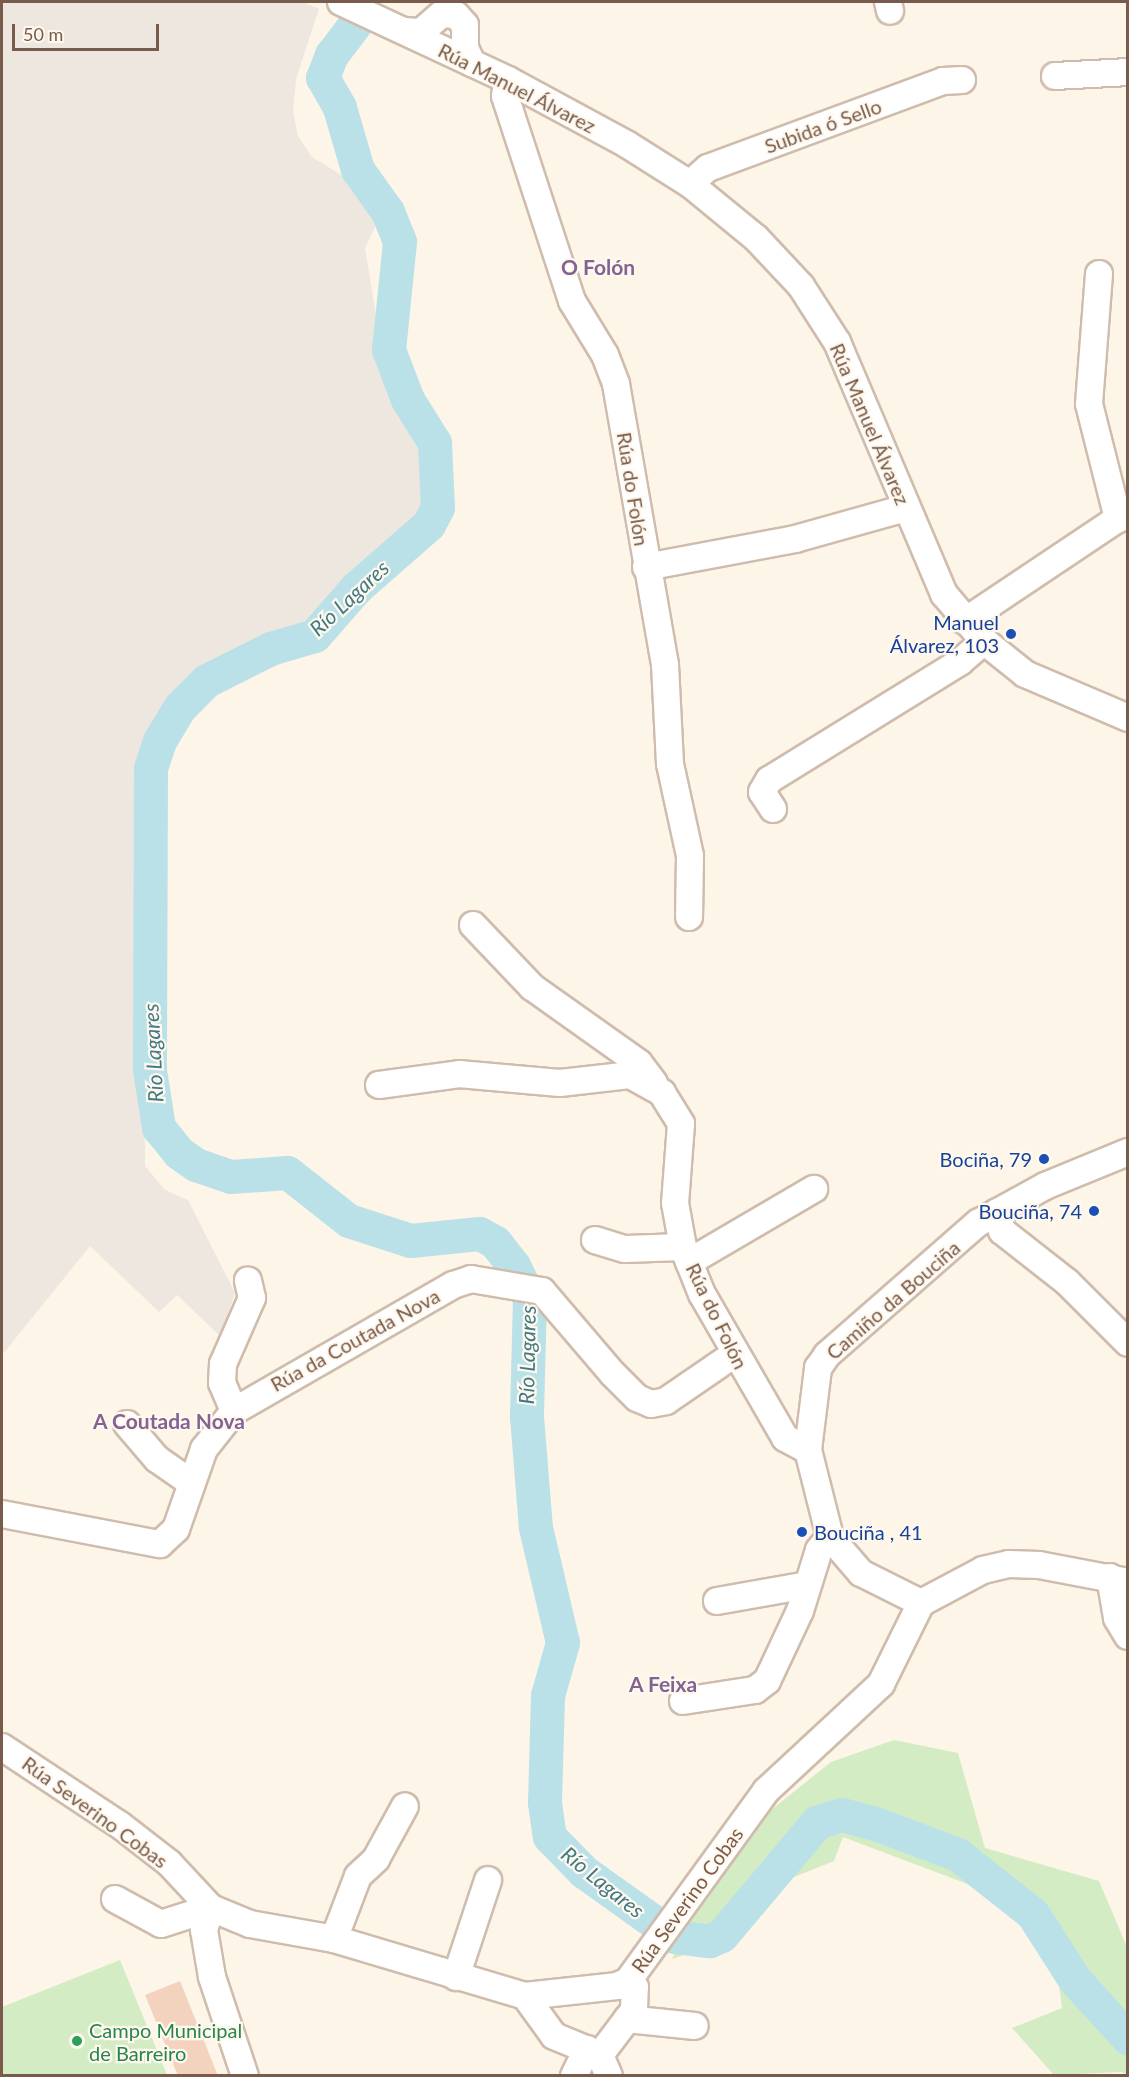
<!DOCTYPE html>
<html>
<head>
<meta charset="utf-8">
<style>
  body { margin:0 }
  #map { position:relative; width:1129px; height:2077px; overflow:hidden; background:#fdf5e7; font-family:Lato,sans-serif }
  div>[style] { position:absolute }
  .industrial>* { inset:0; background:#ede7e0 }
  .green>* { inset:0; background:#d4ecc4 }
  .river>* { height:34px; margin:-17px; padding:0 17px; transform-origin:17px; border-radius:17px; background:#bae1e8 }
  .building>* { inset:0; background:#f3d3bd }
  .roads { filter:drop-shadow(2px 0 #cfbcac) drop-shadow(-2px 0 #cfbcac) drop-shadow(0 2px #cfbcac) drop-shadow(0 -2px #cfbcac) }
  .minor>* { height:26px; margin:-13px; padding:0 13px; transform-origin:13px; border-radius:13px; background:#fff }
  .dots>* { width:16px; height:16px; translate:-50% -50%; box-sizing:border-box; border:3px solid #fff8ee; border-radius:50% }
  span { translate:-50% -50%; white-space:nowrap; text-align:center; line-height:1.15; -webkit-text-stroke:4.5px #fff8ee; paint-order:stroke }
  .street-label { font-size:20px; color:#785b4a }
  .transit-label { font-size:20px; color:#164399 }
  .right { translate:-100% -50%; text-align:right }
  .left { translate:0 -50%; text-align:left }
  .leisure-label { font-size:20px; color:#27864d }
  .neighbourhood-label { font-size:21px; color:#836294; font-weight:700 }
  .water-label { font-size:21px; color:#3f7985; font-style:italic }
  .frame { position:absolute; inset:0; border:3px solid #785b4a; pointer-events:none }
  .scale { position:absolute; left:12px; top:24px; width:147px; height:27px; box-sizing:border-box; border:3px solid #785b4a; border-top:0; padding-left:8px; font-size:18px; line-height:21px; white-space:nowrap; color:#785b4a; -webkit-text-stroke:4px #fff8ee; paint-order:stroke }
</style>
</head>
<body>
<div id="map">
  <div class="industrial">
    <i style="clip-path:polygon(2px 2px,303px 2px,319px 9px,296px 79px,293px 112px,298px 136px,312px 157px,348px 179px,379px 219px,365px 248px,390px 400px,412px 426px,434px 507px,425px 521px,345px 594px,317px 629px,277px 639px,197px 680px,157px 728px,143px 760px,145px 1166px,165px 1190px,188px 1200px,235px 1293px,220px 1336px,177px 1295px,159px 1312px,90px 1246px,2px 1355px)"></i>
  </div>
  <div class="green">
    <i style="clip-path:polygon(894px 1740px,958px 1753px,985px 1848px,1099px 1881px,1127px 1947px,1127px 2075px,1122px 2072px,1054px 2075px,1012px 2028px,1062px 2008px,1050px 1915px,843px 1837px,834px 1861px,789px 1879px,737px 1938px,672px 1959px,702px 1898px,766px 1814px,831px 1762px)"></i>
    <i style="clip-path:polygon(120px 1960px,167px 2075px,2px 2075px,2px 2007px)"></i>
  </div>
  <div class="river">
    <i style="left:355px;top:25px;width:38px;rotate:127deg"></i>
    <i style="left:332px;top:55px;width:25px;rotate:111deg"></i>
    <i style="left:323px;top:78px;width:34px;rotate:60deg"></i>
    <i style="left:340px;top:108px;width:65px;rotate:73.8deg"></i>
    <i style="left:358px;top:170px;width:52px;rotate:54.5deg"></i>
    <i style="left:388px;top:212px;width:32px;rotate:68deg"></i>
    <i style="left:400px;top:242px;width:109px;rotate:95.8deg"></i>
    <i style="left:389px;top:350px;width:53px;rotate:69.2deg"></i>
    <i style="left:408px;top:400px;width:51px;rotate:57.9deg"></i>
    <i style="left:435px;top:443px;width:65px;rotate:87.4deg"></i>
    <i style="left:438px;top:508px;width:19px;rotate:118deg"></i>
    <i style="left:429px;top:525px;width:97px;rotate:138.8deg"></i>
    <i style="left:356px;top:589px;width:62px;rotate:131.1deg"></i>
    <i style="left:315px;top:636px;width:46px;rotate:163.5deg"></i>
    <i style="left:271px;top:649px;width:72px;rotate:153.4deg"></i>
    <i style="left:207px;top:681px;width:38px;rotate:135deg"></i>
    <i style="left:180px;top:708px;width:39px;rotate:121deg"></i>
    <i style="left:160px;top:741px;width:29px;rotate:108deg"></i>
    <i style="left:151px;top:769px;width:301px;rotate:90.2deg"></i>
    <i style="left:150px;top:1070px;width:59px;rotate:81.2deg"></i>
    <i style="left:159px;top:1128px;width:32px;rotate:51deg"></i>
    <i style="left:179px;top:1153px;width:21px;rotate:35deg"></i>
    <i style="left:196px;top:1165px;width:37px;rotate:19deg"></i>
    <i style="left:231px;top:1177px;width:57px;rotate:-4deg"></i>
    <i style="left:288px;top:1173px;width:78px;rotate:38.2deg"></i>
    <i style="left:349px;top:1221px;width:65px;rotate:17.9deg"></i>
    <i style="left:411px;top:1241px;width:69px;rotate:-5.8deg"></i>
    <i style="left:480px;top:1234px;width:18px;rotate:29deg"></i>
    <i style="left:496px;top:1243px;width:29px;rotate:52deg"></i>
    <i style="left:514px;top:1266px;width:37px;rotate:64deg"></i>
    <i style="left:530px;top:1299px;width:118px;rotate:91.5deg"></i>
    <i style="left:527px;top:1417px;width:111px;rotate:85.4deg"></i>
    <i style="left:536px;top:1528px;width:118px;rotate:76.8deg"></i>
    <i style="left:563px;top:1643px;width:55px;rotate:105.8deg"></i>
    <i style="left:548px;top:1696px;width:107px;rotate:91.6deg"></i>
    <i style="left:545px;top:1803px;width:34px;rotate:82deg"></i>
    <i style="left:550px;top:1837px;width:49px;rotate:45.8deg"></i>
    <i style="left:584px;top:1872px;width:112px;rotate:35.5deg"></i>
    <i style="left:675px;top:1937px;width:35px;rotate:7deg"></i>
    <i style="left:710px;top:1941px;width:13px;rotate:-23deg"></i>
    <i style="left:722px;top:1936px;width:148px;rotate:-49.9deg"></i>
    <i style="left:817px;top:1823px;width:26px;rotate:-18deg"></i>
    <i style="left:842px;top:1815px;width:35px;rotate:15deg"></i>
    <i style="left:876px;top:1824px;width:88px;rotate:20.7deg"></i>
    <i style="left:958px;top:1855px;width:95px;rotate:38.2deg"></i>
    <i style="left:1033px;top:1914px;width:78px;rotate:57.5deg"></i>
    <i style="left:1075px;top:1980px;width:79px;rotate:47.6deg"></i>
  </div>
  <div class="building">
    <i style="clip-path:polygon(180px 1981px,218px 2076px,178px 2076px,145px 1995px)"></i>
  </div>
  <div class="roads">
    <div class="minor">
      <i style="left:341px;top:2px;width:184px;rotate:25deg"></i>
      <i style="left:508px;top:80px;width:136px;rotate:28.4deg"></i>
      <i style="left:628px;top:145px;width:73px;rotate:32.2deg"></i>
      <i style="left:690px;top:184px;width:85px;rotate:39.3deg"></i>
      <i style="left:756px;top:238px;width:66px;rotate:46.8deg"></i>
      <i style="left:801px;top:286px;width:67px;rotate:57.3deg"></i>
      <i style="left:837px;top:342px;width:274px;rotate:67deg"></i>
      <i style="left:944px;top:594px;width:62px;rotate:49.6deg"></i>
      <i style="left:984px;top:641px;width:53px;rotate:38.8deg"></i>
      <i style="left:1025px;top:674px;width:112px;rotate:23.1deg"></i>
      <i style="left:888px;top:2px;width:9px;rotate:77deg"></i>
      <i style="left:405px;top:31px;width:16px;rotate:4deg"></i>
      <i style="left:421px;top:32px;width:28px;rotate:-41deg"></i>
      <i style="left:442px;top:14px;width:14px;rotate:4deg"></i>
      <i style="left:456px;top:15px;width:13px;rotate:48deg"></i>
      <i style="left:465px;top:25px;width:23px;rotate:90deg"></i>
      <i style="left:465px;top:48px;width:17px;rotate:65deg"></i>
      <i style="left:1055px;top:76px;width:73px;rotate:-3.1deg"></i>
      <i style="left:508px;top:80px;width:16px;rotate:101deg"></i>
      <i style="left:505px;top:96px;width:216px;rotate:71.9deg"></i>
      <i style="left:572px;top:301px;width:63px;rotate:58.6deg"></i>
      <i style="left:605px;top:355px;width:31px;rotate:69deg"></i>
      <i style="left:616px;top:384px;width:285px;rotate:80.1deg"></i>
      <i style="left:665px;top:665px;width:99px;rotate:87.1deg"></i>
      <i style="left:670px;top:764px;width:94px;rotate:77.7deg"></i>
      <i style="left:690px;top:856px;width:61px;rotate:90.9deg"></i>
      <i style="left:690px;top:184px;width:24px;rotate:-42deg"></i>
      <i style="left:708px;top:168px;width:251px;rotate:-20.3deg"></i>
      <i style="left:943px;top:81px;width:19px;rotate:-3deg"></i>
      <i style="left:1099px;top:274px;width:130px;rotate:94.4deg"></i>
      <i style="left:1089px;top:404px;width:119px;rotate:75.8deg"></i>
      <i style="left:646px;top:567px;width:152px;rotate:-10.6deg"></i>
      <i style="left:795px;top:539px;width:115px;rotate:-15.6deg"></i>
      <i style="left:965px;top:621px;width:196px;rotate:-33.8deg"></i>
      <i style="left:773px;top:809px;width:20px;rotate:-123deg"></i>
      <i style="left:762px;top:792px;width:14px;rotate:-60deg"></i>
      <i style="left:769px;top:780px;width:225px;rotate:-31.7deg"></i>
      <i style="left:960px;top:662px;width:32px;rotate:-41deg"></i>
      <i style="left:473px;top:925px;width:86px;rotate:46.4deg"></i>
      <i style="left:532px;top:987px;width:131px;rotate:35.4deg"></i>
      <i style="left:639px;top:1063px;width:25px;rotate:53deg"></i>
      <i style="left:379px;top:1085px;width:81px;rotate:-7.8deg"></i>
      <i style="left:459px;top:1074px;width:101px;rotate:5.1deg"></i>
      <i style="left:560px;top:1083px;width:70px;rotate:-6.5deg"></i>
      <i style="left:630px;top:1075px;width:37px;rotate:29deg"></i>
      <i style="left:662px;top:1093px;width:36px;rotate:58deg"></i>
      <i style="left:681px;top:1124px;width:79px;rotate:94.3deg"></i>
      <i style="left:675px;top:1203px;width:45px;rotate:79.7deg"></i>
      <i style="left:683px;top:1247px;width:51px;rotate:68deg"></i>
      <i style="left:702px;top:1294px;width:166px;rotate:60deg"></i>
      <i style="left:785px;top:1438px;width:26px;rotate:28deg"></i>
      <i style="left:997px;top:1212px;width:20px;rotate:75deg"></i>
      <i style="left:1002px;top:1231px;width:83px;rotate:38.1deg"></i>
      <i style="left:1067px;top:1282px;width:86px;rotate:45deg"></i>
      <i style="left:595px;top:1240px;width:31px;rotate:17deg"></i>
      <i style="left:625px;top:1249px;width:58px;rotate:-2deg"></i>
      <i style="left:689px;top:1262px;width:145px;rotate:-30.3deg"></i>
      <i style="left:234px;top:1411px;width:30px;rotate:-113deg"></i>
      <i style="left:222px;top:1383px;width:19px;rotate:-87deg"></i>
      <i style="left:223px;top:1364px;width:72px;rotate:-66.3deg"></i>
      <i style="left:252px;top:1298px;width:18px;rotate:-103deg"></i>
      <i style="left:127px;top:1424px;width:46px;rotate:49.4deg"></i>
      <i style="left:157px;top:1459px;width:40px;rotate:34.9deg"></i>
      <i style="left:2px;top:1514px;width:161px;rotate:10.8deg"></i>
      <i style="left:160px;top:1544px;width:22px;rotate:-43deg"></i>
      <i style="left:176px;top:1529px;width:85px;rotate:-70.7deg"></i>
      <i style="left:204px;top:1449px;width:48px;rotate:-51.7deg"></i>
      <i style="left:234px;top:1411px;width:253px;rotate:-29.9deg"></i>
      <i style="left:453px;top:1285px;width:19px;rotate:-18deg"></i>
      <i style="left:471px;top:1279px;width:72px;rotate:9.6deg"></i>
      <i style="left:542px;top:1291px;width:109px;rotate:49.5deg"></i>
      <i style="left:613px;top:1374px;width:34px;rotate:45deg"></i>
      <i style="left:637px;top:1398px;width:15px;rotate:23deg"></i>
      <i style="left:651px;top:1404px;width:15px;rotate:-11deg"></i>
      <i style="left:666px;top:1401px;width:81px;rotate:-34.5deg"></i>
      <i style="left:1110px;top:1577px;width:42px;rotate:80.3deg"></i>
      <i style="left:1117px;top:1618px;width:21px;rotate:59deg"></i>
      <i style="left:717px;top:1601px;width:92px;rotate:-10deg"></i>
      <i style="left:921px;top:1603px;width:67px;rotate:-153.4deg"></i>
      <i style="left:861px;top:1573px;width:48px;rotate:-130.7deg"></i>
      <i style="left:830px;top:1537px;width:90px;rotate:-104.2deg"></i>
      <i style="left:808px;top:1450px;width:83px;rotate:-83deg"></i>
      <i style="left:818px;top:1368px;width:16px;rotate:-55deg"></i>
      <i style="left:827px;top:1355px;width:201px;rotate:-41.2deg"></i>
      <i style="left:978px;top:1223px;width:77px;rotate:-28.9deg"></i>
      <i style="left:1045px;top:1186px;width:90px;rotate:-22.3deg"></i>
      <i style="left:683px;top:1701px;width:73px;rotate:-8.7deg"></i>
      <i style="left:755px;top:1690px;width:15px;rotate:-37deg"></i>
      <i style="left:767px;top:1681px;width:77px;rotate:-64.8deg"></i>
      <i style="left:800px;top:1611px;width:64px;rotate:-72.7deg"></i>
      <i style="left:819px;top:1550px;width:17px;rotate:-50deg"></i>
      <i style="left:2px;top:1747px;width:141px;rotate:33.5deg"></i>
      <i style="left:120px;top:1825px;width:62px;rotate:37.8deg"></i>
      <i style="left:169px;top:1863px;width:62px;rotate:47deg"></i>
      <i style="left:211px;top:1908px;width:42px;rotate:22.3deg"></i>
      <i style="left:250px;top:1924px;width:85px;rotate:10.1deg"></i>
      <i style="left:334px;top:1939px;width:199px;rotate:16.6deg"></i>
      <i style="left:525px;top:1996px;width:93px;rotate:-6.2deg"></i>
      <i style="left:617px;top:1986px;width:12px;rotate:-24deg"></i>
      <i style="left:628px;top:1981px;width:235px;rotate:-54deg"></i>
      <i style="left:766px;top:1791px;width:157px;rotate:-42.9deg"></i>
      <i style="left:881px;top:1684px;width:90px;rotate:-63.7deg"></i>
      <i style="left:921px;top:1603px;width:70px;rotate:-28deg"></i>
      <i style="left:983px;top:1570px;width:27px;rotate:-13deg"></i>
      <i style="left:1009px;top:1564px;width:30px;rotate:2deg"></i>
      <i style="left:1039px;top:1565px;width:91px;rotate:10.8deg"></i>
      <i style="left:115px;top:1899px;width:52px;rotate:28.5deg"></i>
      <i style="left:161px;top:1924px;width:52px;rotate:-17.7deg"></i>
      <i style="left:211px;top:1908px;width:23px;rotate:108deg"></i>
      <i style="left:204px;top:1930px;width:48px;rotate:80.3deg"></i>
      <i style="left:212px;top:1977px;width:104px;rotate:71.6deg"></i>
      <i style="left:334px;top:1939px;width:67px;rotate:-69.1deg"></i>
      <i style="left:358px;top:1876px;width:25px;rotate:-43deg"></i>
      <i style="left:376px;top:1859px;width:60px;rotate:-61.3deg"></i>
      <i style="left:456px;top:1977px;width:102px;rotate:-71.7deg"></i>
      <i style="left:525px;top:1996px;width:49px;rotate:54.1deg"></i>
      <i style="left:554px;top:2036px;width:50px;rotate:22.4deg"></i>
      <i style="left:600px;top:2055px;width:23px;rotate:67deg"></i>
      <i style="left:627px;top:2019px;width:68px;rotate:5.9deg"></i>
      <i style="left:600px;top:2055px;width:56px;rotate:-52.9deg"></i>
      <i style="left:634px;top:2010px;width:23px;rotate:-88deg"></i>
      <i style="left:635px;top:1987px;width:9px;rotate:-139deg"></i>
      <i style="left:574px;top:2076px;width:30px;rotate:-64deg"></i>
    </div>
  </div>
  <div class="dots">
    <i style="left:1011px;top:634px;background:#1a4fb4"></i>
    <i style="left:1044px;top:1159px;background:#1a4fb4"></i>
    <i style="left:1094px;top:1211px;background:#1a4fb4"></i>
    <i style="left:802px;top:1532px;background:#1a4fb4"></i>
    <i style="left:77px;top:2041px;background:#2e9e5b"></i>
  </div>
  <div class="street-label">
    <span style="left:517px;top:88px;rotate:27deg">Rúa Manuel Álvarez</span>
    <span style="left:823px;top:126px;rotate:-20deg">Subida ó Sello</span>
    <span style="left:870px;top:424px;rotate:67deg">Rúa Manuel Álvarez</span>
    <span style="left:633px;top:489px;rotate:81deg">Rúa do Folón</span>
    <span style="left:893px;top:1300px;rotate:-41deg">Camiño da Bouciña</span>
    <span style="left:717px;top:1316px;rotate:64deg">Rúa do Folón</span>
    <span style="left:355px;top:1340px;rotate:-29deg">Rúa da Coutada Nova</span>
    <span style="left:95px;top:1812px;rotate:36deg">Rúa Severino Cobas</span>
    <span style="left:687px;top:1900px;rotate:-54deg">Rúa Severino Cobas</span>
  </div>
  <div class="transit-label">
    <span class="right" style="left:999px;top:634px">Manuel<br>Álvarez, 103</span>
    <span class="right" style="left:1032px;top:1159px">Bociña, 79</span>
    <span class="right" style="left:1082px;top:1211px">Bouciña, 74</span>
    <span class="left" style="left:814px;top:1532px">Bouciña , 41</span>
  </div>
  <div class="leisure-label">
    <span class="left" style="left:89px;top:2042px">Campo Municipal<br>de Barreiro</span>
  </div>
  <div class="neighbourhood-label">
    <span style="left:598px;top:267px">O Folón</span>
    <span style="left:169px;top:1421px">A Coutada Nova</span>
    <span style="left:663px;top:1684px">A Feixa</span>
  </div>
  <div class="water-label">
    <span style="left:349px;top:598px;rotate:-43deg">Río Lagares</span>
    <span style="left:153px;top:1053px;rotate:-93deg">Río Lagares</span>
    <span style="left:527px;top:1355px;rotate:-89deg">Río Lagares</span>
    <span style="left:603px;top:1882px;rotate:39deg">Río Lagares</span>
  </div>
  <div class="frame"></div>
  <div class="scale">50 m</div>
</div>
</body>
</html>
